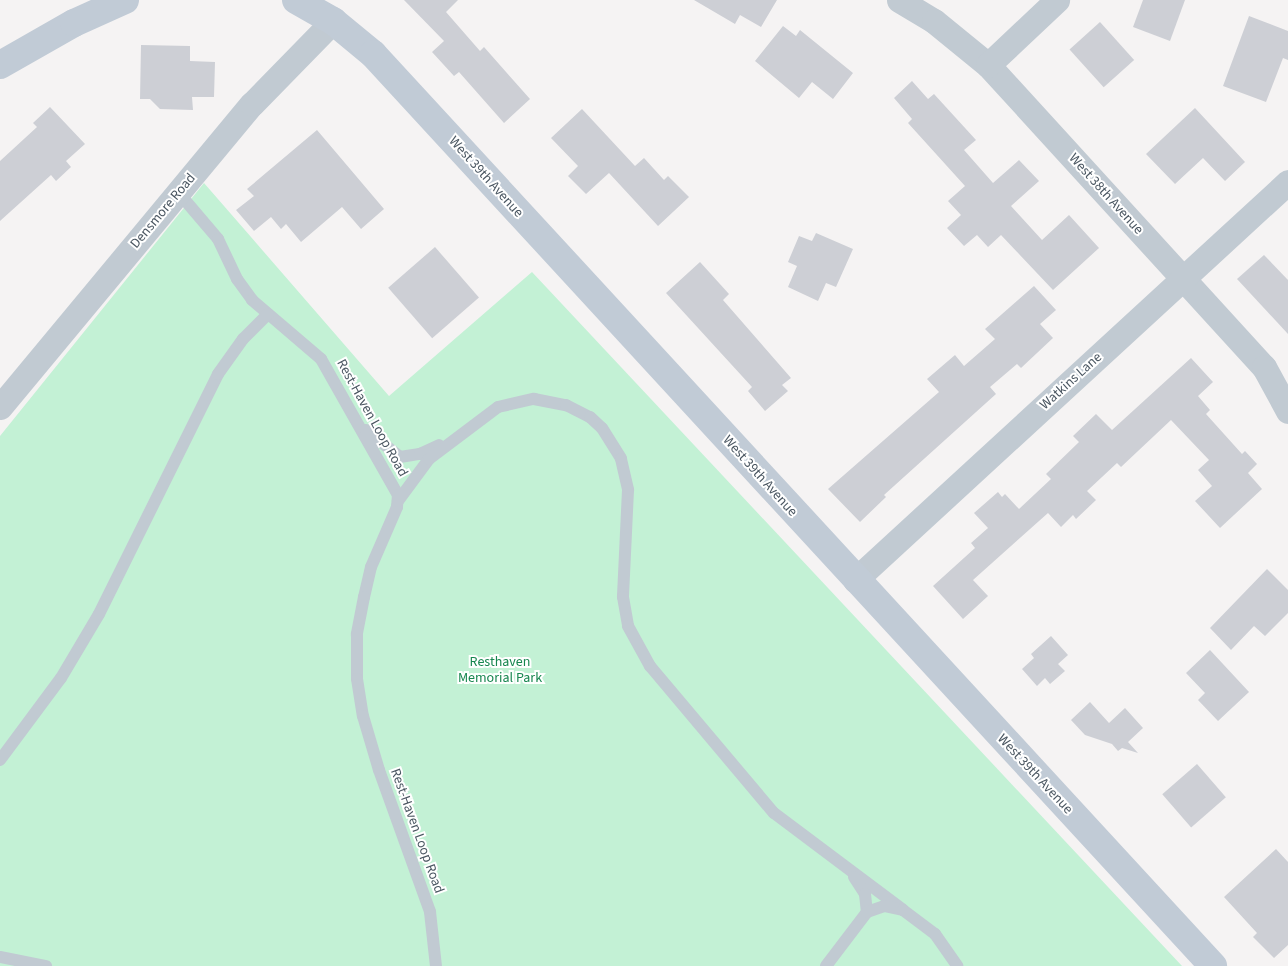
<!DOCTYPE html>
<html>
<head>
<meta charset="utf-8">
<style>
  body { margin:0 }
  #map { position:relative; width:1288px; height:966px; overflow:hidden; background:#f5f3f3; font-family:"Source Sans 3",sans-serif }
  div>[style] { position:absolute }
  .green>* { inset:0; background:#c3f1d5 }
  .building>* { inset:0; background:#cdcfd5; transform-origin:0 0 }
  .lane>* { height:12px; margin:-6px; padding:0 6px; transform-origin:6px; border-radius:6px; background:#c1cad2 }
  .street>* { height:25px; margin:-12.5px; padding:0 12.5px; transform-origin:12.5px; border-radius:12.5px; background:#c1cad2 }
  .secondary>* { height:28px; margin:-14px; padding:0 14px; transform-origin:14px; border-radius:14px; background:#c1cbd6 }
  span { translate:-50% -50%; white-space:nowrap; text-align:center; line-height:1.15; -webkit-text-stroke:4px #fff; paint-order:stroke }
  .street-label { font-size:14px; color:#4a5661 }
  .park-label { font-size:14px; color:#17864f }
</style>
</head>
<body>
<div id="map">
  <div class="green">
    <i style="clip-path:polygon(204px 183px,389px 396px,532px 272px,1182px 966px,0 966px,0 436px)"></i>
  </div>
  <div class="building">
    <i style="clip-path:polygon(404px 0,458px 0,446px 12px,480px 51px,484px 47px,530px 99px,504px 123px,459px 72px,454px 76px,432px 52px,444px 41px)"></i>
    <i style="clip-path:polygon(694px 0,777px 0,761px 27px,740px 15px,735px 24px)"></i>
    <i style="clip-path:polygon(1143px 0,1185px 0,1170px 41px,1133px 27px)"></i>
    <i style="clip-path:polygon(1249px 16px,1288px 31px,1288px 60px,1283px 58px,1266px 102px,1223px 86px)"></i>
    <i style="left:1100px;top:22px;width:51px;height:41px;rotate:48deg"></i>
    <i style="clip-path:polygon(783px 26px,796px 36px,800px 30px,853px 73px,833px 99px,812px 82px,799px 98px,755px 61px)"></i>
    <i style="clip-path:polygon(141px 45px,190px 46px,190px 61px,215px 62px,214px 97px,192px 97px,193px 110px,160px 109px,150px 99px,140px 99px)"></i>
    <i style="clip-path:polygon(912px 81px,928px 99px,934px 94px,976px 140px,964px 150px,993px 183px,1019px 160px,1039px 181px,1011px 206px,1042px 240px,1069px 215px,1099px 248px,1053px 290px,1001px 235px,988px 247px,977px 235px,964px 246px,947px 228px,961px 215px,948px 201px,965px 186px,908px 123px,912px 119px,894px 98px)"></i>
    <i style="clip-path:polygon(50px 107px,85px 144px,66px 161px,71px 167px,56px 181px,51px 175px,0 221px,0 161px,37px 127px,33px 123px)"></i>
    <i style="clip-path:polygon(1195px 108px,1245px 162px,1225px 181px,1203px 158px,1175px 184px,1146px 154px)"></i>
    <i style="clip-path:polygon(582px 109px,635px 166px,644px 158px,664px 180px,668px 176px,689px 197px,658px 226px,609px 173px,586px 194px,568px 176px,578px 166px,551px 138px)"></i>
    <i style="clip-path:polygon(317px 130px,384px 209px,361px 229px,342px 207px,301px 242px,286px 224px,281px 229px,271px 217px,254px 231px,236px 210px,254px 196px,247px 189px)"></i>
    <i style="clip-path:polygon(816px 233px,853px 249px,836px 287px,826px 283px,818px 301px,788px 287px,797px 266px,788px 262px,799px 236px,812px 241px)"></i>
    <i style="left:435px;top:247px;width:67px;height:62px;rotate:49deg"></i>
    <i style="clip-path:polygon(1264px 255px,1288px 280px,1288px 334px,1237px 279px)"></i>
    <i style="clip-path:polygon(700px 262px,729px 294px,723px 300px,791px 378px,782px 385px,788px 391px,765px 411px,748px 391px,752px 387px,666px 293px)"></i>
    <i style="clip-path:polygon(1034px 286px,1056px 310px,1040px 324px,1053px 338px,1021px 368px,1017px 364px,990px 387px,996px 394px,884px 495px,886px 497px,860px 522px,828px 489px,939px 392px,927px 379px,955px 355px,964px 366px,995px 339px,985px 329px)"></i>
    <i style="clip-path:polygon(1191px 358px,1213px 382px,1198px 396px,1210px 410px,1206px 414px,1242px 454px,1245px 451px,1257px 464px,1248px 473px,1262px 489px,1220px 528px,1195px 501px,1212px 486px,1198px 470px,1209px 460px,1171px 420px,1121px 467px,1117px 463px,1087px 491px,1096px 500px,1076px 519px,1073px 515px,1061px 527px,1048px 513px,973px 580px,988px 596px,963px 619px,933px 586px,975px 548px,971px 543px,988px 528px,974px 513px,998px 492px,1002px 497px,1005px 494px,1019px 509px,1051px 479px,1046px 474px,1079px 442px,1073px 436px,1096px 414px,1112px 430px)"></i>
    <i style="clip-path:polygon(1267px 569px,1288px 590px,1288px 613px,1265px 636px,1254px 626px,1231px 650px,1210px 628px)"></i>
    <i style="clip-path:polygon(1051px 636px,1068px 655px,1058px 664px,1065px 671px,1050px 684px,1045px 678px,1037px 686px,1022px 669px,1034px 658px,1031px 654px)"></i>
    <i style="clip-path:polygon(1210px 650px,1249px 692px,1218px 721px,1198px 700px,1205px 693px,1186px 673px)"></i>
    <i style="clip-path:polygon(1090px 702px,1109px 723px,1125px 708px,1143px 728px,1128px 742px,1138px 753px,1122px 748px,1118px 751px,1112px 744px,1085px 735px,1071px 720px)"></i>
    <i style="left:1197px;top:764px;width:44px;height:46px;rotate:49deg"></i>
    <i style="clip-path:polygon(1276px 849px,1288px 862px,1288px 945px,1274px 958px,1253px 937px,1257px 933px,1224px 897px)"></i>
  </div>
  <div class="lane">
    <i style="left:178px;top:192px;width:62px;rotate:49.6deg"></i>
    <i style="left:218px;top:239px;width:44px;rotate:64.6deg"></i>
    <i style="left:237px;top:279px;width:26px;rotate:54deg"></i>
    <i style="left:252px;top:300px;width:91px;rotate:40.5deg"></i>
    <i style="left:321px;top:359px;width:156px;rotate:60.5deg"></i>
    <i style="left:398px;top:495px;width:12px;rotate:95deg"></i>
    <i style="left:397px;top:507px;width:65px;rotate:113.4deg"></i>
    <i style="left:371px;top:567px;width:31px;rotate:103deg"></i>
    <i style="left:364px;top:597px;width:38px;rotate:101deg"></i>
    <i style="left:357px;top:634px;width:45px;rotate:90deg"></i>
    <i style="left:357px;top:679px;width:37px;rotate:81deg"></i>
    <i style="left:363px;top:716px;width:56px;rotate:73.5deg"></i>
    <i style="left:379px;top:770px;width:151px;rotate:70.2deg"></i>
    <i style="left:430px;top:912px;width:54px;rotate:83.7deg"></i>
    <i style="left:366px;top:430px;width:43px;rotate:38.5deg"></i>
    <i style="left:400px;top:457px;width:20px;rotate:-9deg"></i>
    <i style="left:420px;top:454px;width:21px;rotate:-25deg"></i>
    <i style="left:398px;top:501px;width:52px;rotate:-53.6deg"></i>
    <i style="left:429px;top:459px;width:86px;rotate:-37deg"></i>
    <i style="left:498px;top:407px;width:37px;rotate:-13deg"></i>
    <i style="left:534px;top:399px;width:33px;rotate:11deg"></i>
    <i style="left:566px;top:405px;width:27px;rotate:27deg"></i>
    <i style="left:590px;top:417px;width:16px;rotate:43deg"></i>
    <i style="left:602px;top:428px;width:36px;rotate:58deg"></i>
    <i style="left:621px;top:459px;width:32px;rotate:77deg"></i>
    <i style="left:628px;top:490px;width:107px;rotate:92.7deg"></i>
    <i style="left:623px;top:597px;width:29px;rotate:80deg"></i>
    <i style="left:628px;top:626px;width:46px;rotate:61.2deg"></i>
    <i style="left:650px;top:666px;width:192px;rotate:49.9deg"></i>
    <i style="left:774px;top:813px;width:161px;rotate:36.9deg"></i>
    <i style="left:0;top:760px;width:102px;rotate:-53.4deg"></i>
    <i style="left:61px;top:678px;width:74px;rotate:-59.3deg"></i>
    <i style="left:99px;top:614px;width:268px;rotate:-63.6deg"></i>
    <i style="left:218px;top:374px;width:43px;rotate:-54.5deg"></i>
    <i style="left:243px;top:339px;width:35px;rotate:-45deg"></i>
    <i style="left:854px;top:877px;width:20px;rotate:57deg"></i>
    <i style="left:865px;top:894px;width:18px;rotate:84deg"></i>
    <i style="left:0;top:957px;width:47px;rotate:11.1deg"></i>
    <i style="left:826px;top:966px;width:68px;rotate:-52.8deg"></i>
    <i style="left:867px;top:912px;width:18px;rotate:-19deg"></i>
    <i style="left:884px;top:906px;width:19px;rotate:12deg"></i>
    <i style="left:903px;top:910px;width:40px;rotate:37deg"></i>
    <i style="left:935px;top:934px;width:39px;rotate:55deg"></i>
  </div>
  <div class="street">
    <i style="left:899px;top:0;width:41px;rotate:31deg"></i>
    <i style="left:934px;top:21px;width:70px;rotate:39.2deg"></i>
    <i style="left:988px;top:65px;width:409px;rotate:47.6deg"></i>
    <i style="left:1264px;top:367px;width:50px;rotate:61.4deg"></i>
    <i style="left:988px;top:65px;width:95px;rotate:-43.3deg"></i>
    <i style="left:0;top:407px;width:394px;rotate:-50.3deg"></i>
    <i style="left:252px;top:104px;width:116px;rotate:-45.7deg"></i>
    <i style="left:855px;top:580px;width:588px;rotate:-42.59deg"></i>
  </div>
  <div class="secondary">
    <i style="left:296px;top:0;width:43px;rotate:29.6deg"></i>
    <i style="left:333px;top:21px;width:52px;rotate:39.5deg"></i>
    <i style="left:373px;top:54px;width:1240px;rotate:47.35deg"></i>
    <i style="left:0;top:65px;width:85px;rotate:-29.6deg"></i>
    <i style="left:74px;top:23px;width:56px;rotate:-24.3deg"></i>
  </div>
  <div class="street-label">
    <span style="left:486px;top:177px;rotate:48deg">West 39th Avenue</span>
    <span style="left:1106px;top:194px;rotate:48deg">West 38th Avenue</span>
    <span style="left:163px;top:211px;rotate:-50deg">Densmore Road</span>
    <span style="left:1071px;top:381px;rotate:-42deg">Watkins Lane</span>
    <span style="left:372px;top:418px;rotate:61deg">Rest-Haven Loop Road</span>
    <span style="left:760px;top:476px;rotate:48deg">West 39th Avenue</span>
    <span style="left:1035px;top:774px;rotate:47deg">West 39th Avenue</span>
    <span style="left:417px;top:831px;rotate:70deg">Rest-Haven Loop Road</span>
  </div>
  <div class="park-label">
    <span style="left:500px;top:670px">Resthaven<br>Memorial Park</span>
  </div>
</div>
</body>
</html>
